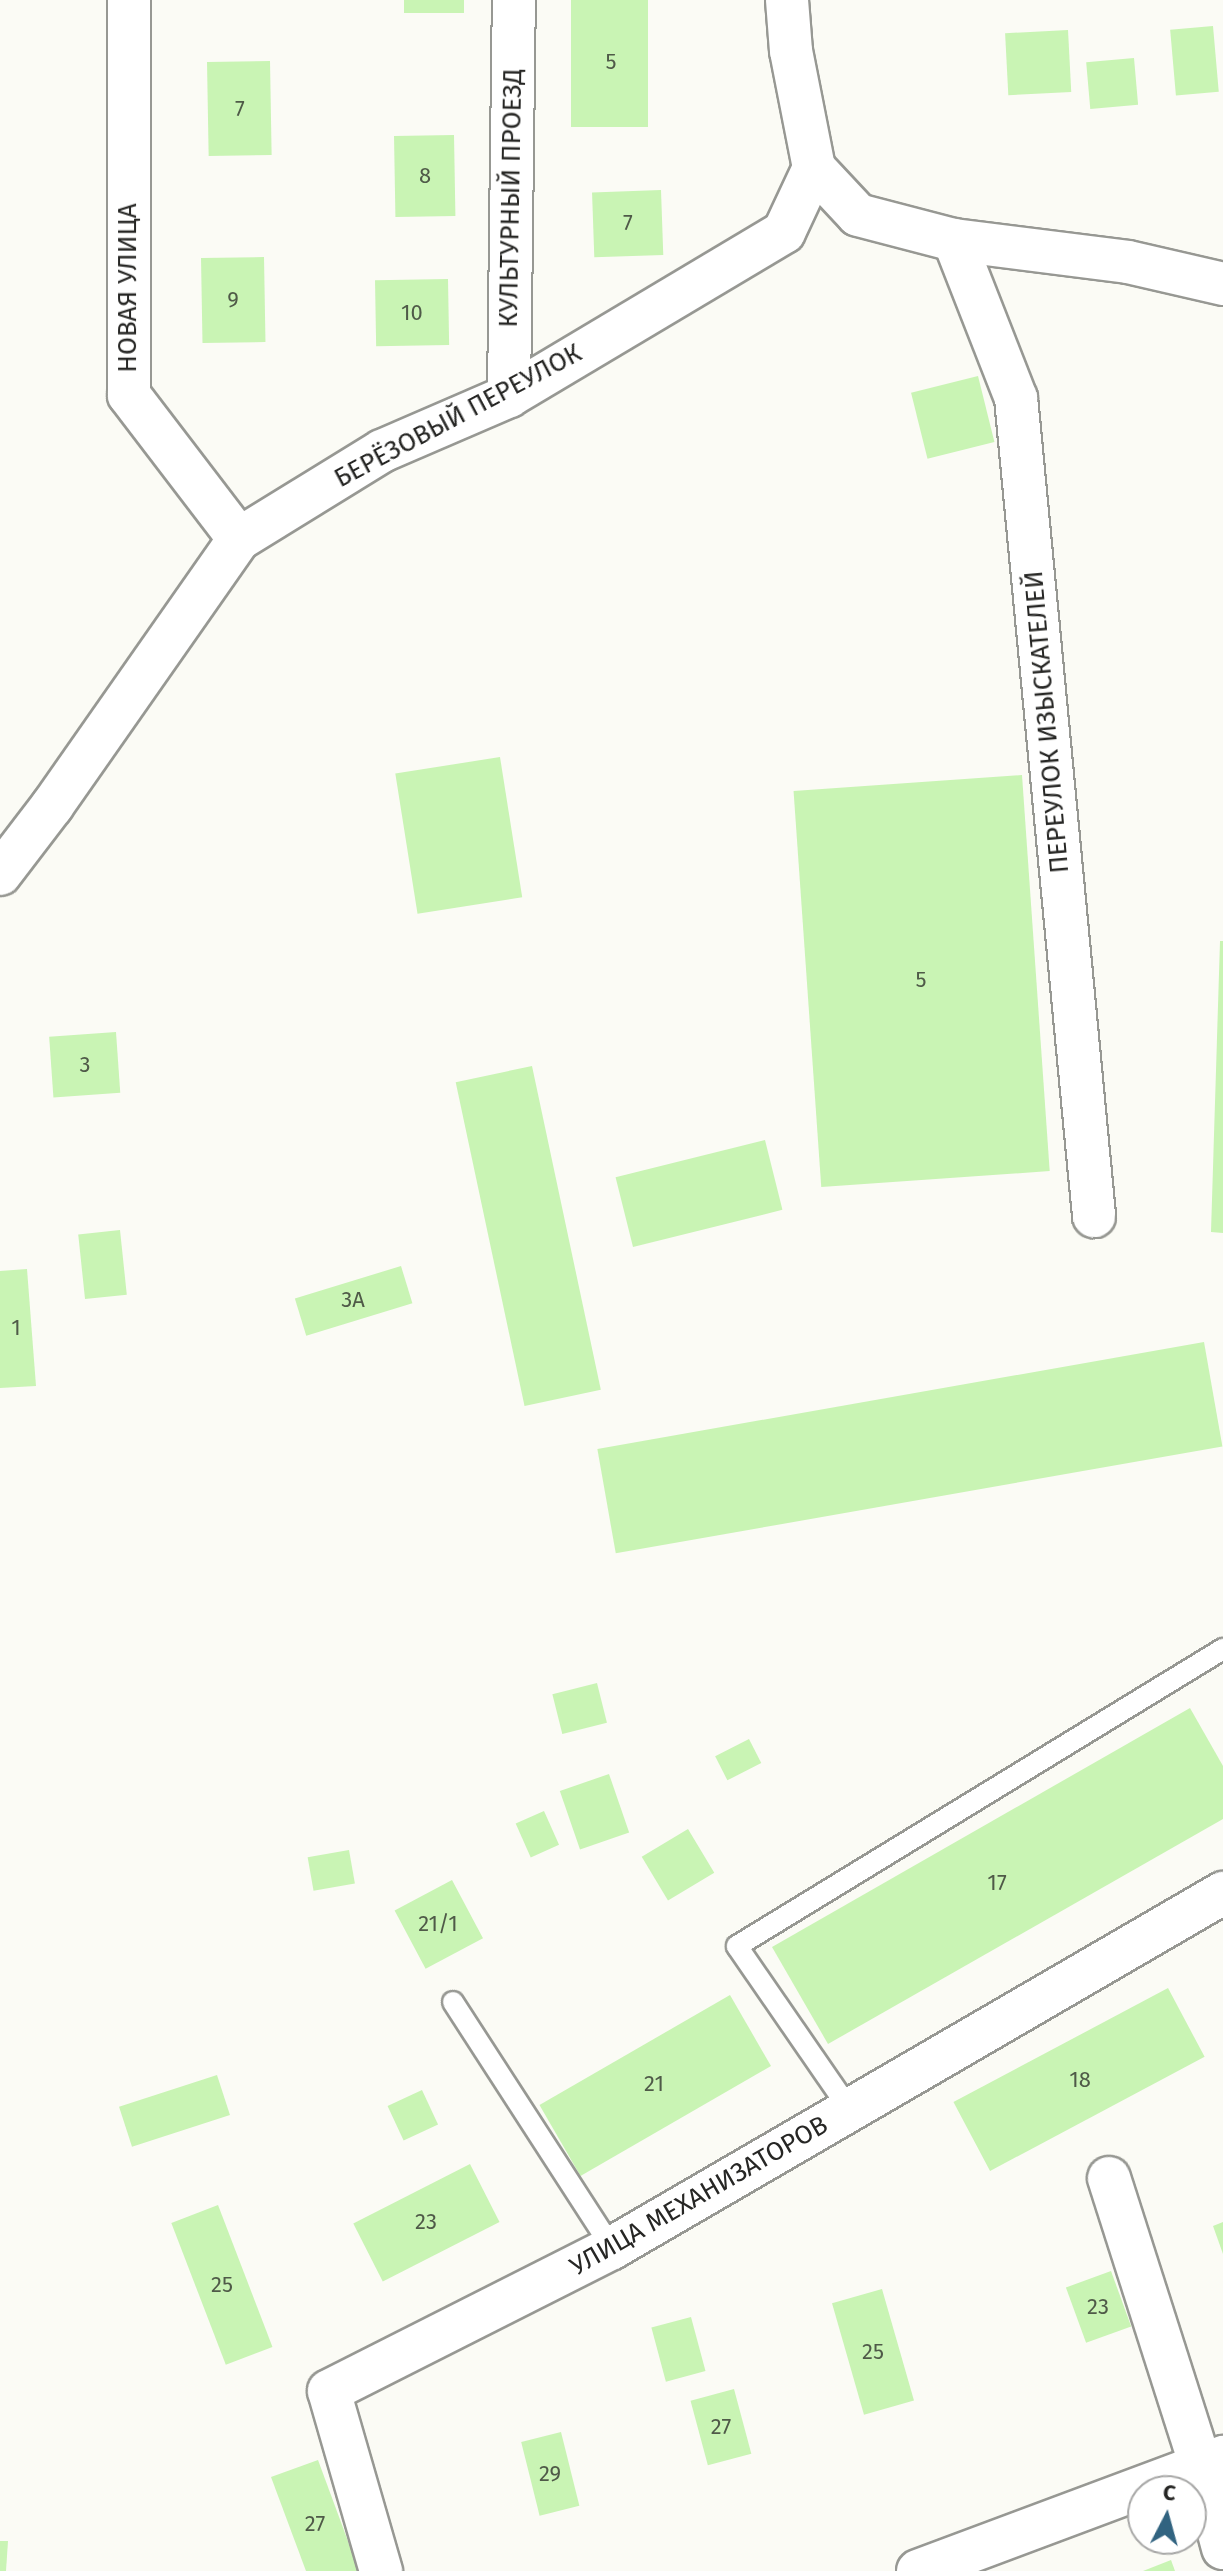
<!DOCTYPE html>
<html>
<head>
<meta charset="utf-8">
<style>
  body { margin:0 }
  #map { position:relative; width:1223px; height:2571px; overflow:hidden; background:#fbfbf5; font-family:"Fira Sans",sans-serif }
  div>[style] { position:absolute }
  .building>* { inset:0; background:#c9f4b4; transform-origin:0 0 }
  .roads { filter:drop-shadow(2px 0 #979893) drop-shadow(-2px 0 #979893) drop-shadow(0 2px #979893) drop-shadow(0 -2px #979893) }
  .service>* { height:20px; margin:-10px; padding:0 10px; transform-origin:10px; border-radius:10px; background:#fff }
  .minor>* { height:42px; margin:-21px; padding:0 21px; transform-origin:21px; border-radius:21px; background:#fff }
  span { translate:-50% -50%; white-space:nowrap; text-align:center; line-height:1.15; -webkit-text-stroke:6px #fff; paint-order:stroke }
  .number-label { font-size:22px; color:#4f5a48 }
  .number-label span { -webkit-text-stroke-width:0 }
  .street-label { font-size:26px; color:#262624 }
  .north { position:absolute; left:1127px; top:2475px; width:80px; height:80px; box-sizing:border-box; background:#fff; border:2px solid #a8a8a7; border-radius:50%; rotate:6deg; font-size:22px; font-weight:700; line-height:32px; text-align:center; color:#262624 }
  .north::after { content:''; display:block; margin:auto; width:28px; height:36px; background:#316380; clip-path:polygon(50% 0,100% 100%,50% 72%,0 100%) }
</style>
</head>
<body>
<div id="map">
  <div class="building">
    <i style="left:404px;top:0;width:60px;height:13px"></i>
    <i style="left:571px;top:0;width:77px;height:127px"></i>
    <i style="left:1213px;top:26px;width:66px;height:43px;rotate:85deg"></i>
    <i style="left:1068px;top:30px;width:62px;height:63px;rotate:87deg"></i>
    <i style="left:1134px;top:58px;width:47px;height:48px;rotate:85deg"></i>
    <i style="left:270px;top:61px;width:94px;height:63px;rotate:89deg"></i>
    <i style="left:454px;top:135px;width:81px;height:60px;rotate:89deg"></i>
    <i style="left:661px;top:190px;width:65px;height:69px;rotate:88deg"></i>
    <i style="left:264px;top:257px;width:85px;height:63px;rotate:89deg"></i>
    <i style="left:448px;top:279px;width:66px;height:73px;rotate:89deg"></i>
    <i style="left:978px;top:376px;width:68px;height:69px;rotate:76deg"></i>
    <i style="left:500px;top:757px;width:142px;height:106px;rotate:81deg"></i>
    <i style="left:1022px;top:775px;width:397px;height:229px;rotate:86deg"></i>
    <i style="clip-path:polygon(1220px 941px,1223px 941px,1223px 1233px,1211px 1232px)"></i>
    <i style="left:116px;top:1032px;width:61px;height:67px;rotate:86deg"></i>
    <i style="left:532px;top:1066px;width:331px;height:78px;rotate:78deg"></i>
    <i style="left:765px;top:1140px;width:72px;height:154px;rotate:76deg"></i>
    <i style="left:120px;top:1230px;width:65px;height:42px;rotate:84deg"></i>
    <i style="left:401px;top:1266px;width:39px;height:111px;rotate:73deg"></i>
    <i style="clip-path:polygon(27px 1269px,36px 1386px,0 1388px,0 1271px)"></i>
    <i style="left:1204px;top:1342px;width:106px;height:616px;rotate:80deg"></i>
    <i style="left:597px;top:1683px;width:41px;height:46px;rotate:76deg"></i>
    <i style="clip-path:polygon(1190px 1708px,1223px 1766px,1223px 1819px,828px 2044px,772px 1947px)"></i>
    <i style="left:749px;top:1739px;width:27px;height:38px;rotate:63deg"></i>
    <i style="left:609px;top:1774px;width:62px;height:52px;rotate:71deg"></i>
    <i style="left:544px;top:1811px;width:37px;height:31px;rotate:66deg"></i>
    <i style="left:688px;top:1829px;width:51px;height:54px;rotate:59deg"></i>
    <i style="left:349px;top:1850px;width:34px;height:42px;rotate:80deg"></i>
    <i style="left:452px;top:1880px;width:66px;height:65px;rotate:62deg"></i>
    <i style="left:1168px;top:1988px;width:78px;height:243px;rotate:62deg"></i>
    <i style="left:730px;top:1995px;width:82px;height:220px;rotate:60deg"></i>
    <i style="left:217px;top:2075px;width:42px;height:103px;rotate:72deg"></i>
    <i style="left:422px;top:2090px;width:38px;height:38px;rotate:65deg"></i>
    <i style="left:470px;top:2164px;width:65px;height:131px;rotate:63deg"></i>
    <i style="left:218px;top:2205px;width:152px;height:50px;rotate:69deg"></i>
    <i style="clip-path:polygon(1223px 2222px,1223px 2254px,1213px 2226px)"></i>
    <i style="left:1111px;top:2271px;width:59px;height:48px;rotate:70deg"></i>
    <i style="left:882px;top:2289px;width:116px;height:52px;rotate:74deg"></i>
    <i style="left:691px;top:2317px;width:56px;height:41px;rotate:75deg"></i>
    <i style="left:734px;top:2389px;width:67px;height:45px;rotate:75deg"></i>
    <i style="left:561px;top:2432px;width:76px;height:41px;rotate:76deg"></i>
    <i style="clip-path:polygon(318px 2460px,359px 2571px,306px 2571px,271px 2477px)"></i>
    <i style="clip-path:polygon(0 2541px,8px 2541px,6px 2571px,0 2571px)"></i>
    <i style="clip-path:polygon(1171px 2560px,1175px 2571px,1143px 2571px)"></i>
  </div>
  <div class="roads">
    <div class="service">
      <i style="left:453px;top:2002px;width:293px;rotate:57.1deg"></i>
      <i style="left:850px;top:2110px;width:199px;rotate:-124.6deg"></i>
      <i style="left:737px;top:1946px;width:570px;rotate:-31.43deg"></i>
    </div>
    <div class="minor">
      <i style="left:129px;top:0;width:395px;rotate:90deg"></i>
      <i style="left:129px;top:395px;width:181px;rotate:52.6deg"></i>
      <i style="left:814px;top:168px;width:64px;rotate:46.9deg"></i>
      <i style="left:858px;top:215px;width:99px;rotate:14.6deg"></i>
      <i style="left:954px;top:240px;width:175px;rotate:7.2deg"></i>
      <i style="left:1128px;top:262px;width:98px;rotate:13deg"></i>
      <i style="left:954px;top:240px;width:170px;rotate:68.6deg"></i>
      <i style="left:1016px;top:398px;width:822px;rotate:84.55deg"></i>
      <i style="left:509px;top:396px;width:396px;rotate:-89.3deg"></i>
      <i style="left:0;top:874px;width:86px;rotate:-52.6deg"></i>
      <i style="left:52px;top:806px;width:326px;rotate:-55deg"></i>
      <i style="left:239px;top:539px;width:168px;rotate:-31.6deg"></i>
      <i style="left:382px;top:451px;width:138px;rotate:-23.4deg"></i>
      <i style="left:509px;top:396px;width:320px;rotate:-30.8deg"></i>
      <i style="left:784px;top:232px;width:71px;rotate:-64.9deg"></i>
      <i style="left:814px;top:168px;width:119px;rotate:-101.1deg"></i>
      <i style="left:791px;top:51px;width:51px;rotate:-94.5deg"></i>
      <i style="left:1109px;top:2178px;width:302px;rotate:72.3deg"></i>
      <i style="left:1201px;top:2466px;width:85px;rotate:75deg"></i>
      <i style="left:381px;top:2571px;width:187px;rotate:-106.1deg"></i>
      <i style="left:329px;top:2391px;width:317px;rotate:-26.8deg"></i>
      <i style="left:612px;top:2248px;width:707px;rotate:-30.16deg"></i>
      <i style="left:918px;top:2571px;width:326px;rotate:-20.5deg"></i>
    </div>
  </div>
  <div class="number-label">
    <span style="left:611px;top:62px">5</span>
    <span style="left:240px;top:109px">7</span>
    <span style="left:425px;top:176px">8</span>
    <span style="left:628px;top:223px">7</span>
    <span style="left:233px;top:300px">9</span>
    <span style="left:412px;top:313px">10</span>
    <span style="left:921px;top:980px">5</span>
    <span style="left:85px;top:1065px">3</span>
    <span style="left:353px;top:1300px">3А</span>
    <span style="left:16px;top:1328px">1</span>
    <span style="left:997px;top:1883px">17</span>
    <span style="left:438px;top:1924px">21/1</span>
    <span style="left:1080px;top:2080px">18</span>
    <span style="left:654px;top:2084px">21</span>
    <span style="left:426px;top:2222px">23</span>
    <span style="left:222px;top:2285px">25</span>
    <span style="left:1098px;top:2307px">23</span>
    <span style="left:873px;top:2352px">25</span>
    <span style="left:721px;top:2427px">27</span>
    <span style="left:550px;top:2474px">29</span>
    <span style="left:315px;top:2524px">27</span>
  </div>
  <div class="street-label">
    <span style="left:511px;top:198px;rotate:-89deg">КУЛЬТУРНЫЙ ПРОЕЗД</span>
    <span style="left:128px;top:288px;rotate:-90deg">НОВАЯ УЛИЦА</span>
    <span style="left:458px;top:416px;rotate:-28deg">БЕРЁЗОВЫЙ ПЕРЕУЛОК</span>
    <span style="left:1047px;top:722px;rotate:-95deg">ПЕРЕУЛОК ИЗЫСКАТЕЛЕЙ</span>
    <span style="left:699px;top:2196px;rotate:-30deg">УЛИЦА МЕХАНИЗАТОРОВ</span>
  </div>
  <div class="north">С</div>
</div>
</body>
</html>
